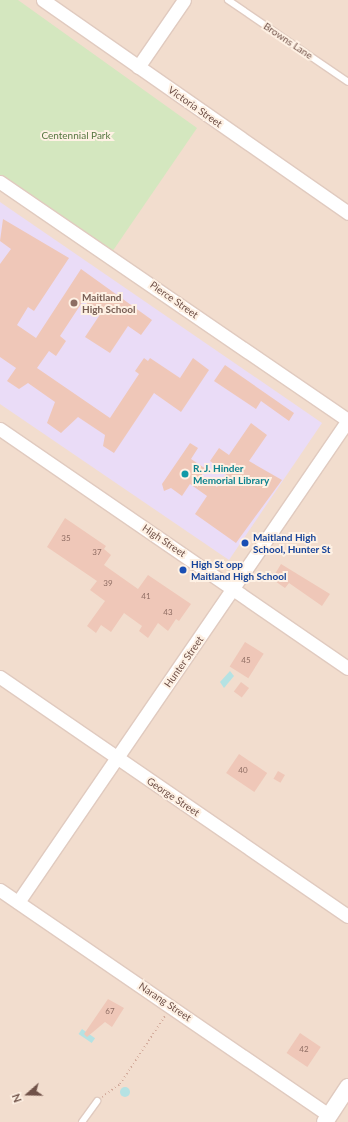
<!DOCTYPE html>
<html>
<head>
<meta charset="utf-8">
<style>
  body { margin:0 }
  #map { position:relative; width:348px; height:1122px; overflow:hidden; background:#fbeddf; font-family:Lato,sans-serif }
  div>[style] { position:absolute }
  .residential>* { inset:0; background:#f2ddce; transform-origin:0 0 }
  .education>* { inset:0; background:#eadcf7 }
  .green>* { inset:0; background:#d4e7bf }
  .water>* { inset:0; background:#b5e2e3; transform-origin:0 0 }
  .round { border-radius:50% }
  .building>* { inset:0; background:#efc7b8; transform-origin:0 0 }
  .path>* { height:2px; margin-top:-1px; transform-origin:0; background:repeating-linear-gradient(90deg,#d3ab9c 0 1px,transparent 0 4px) }
  .roads { filter:drop-shadow(1px 0 #e0cabf) drop-shadow(-1px 0 #e0cabf) drop-shadow(0 1px #e0cabf) drop-shadow(0 -1px #e0cabf) }
  .service>* { height:6px; margin:-3px; padding:0 3px; transform-origin:3px; border-radius:3px; background:#fff }
  .minor>* { height:13px; margin:-6.5px; padding:0 6.5px; transform-origin:6.5px; border-radius:6.5px; background:#fff }
  .tertiary>* { height:16px; margin:-8px; padding:0 8px; transform-origin:8px; border-radius:8px; background:#fff }
  .dots>* { width:11px; height:11px; translate:-50% -50%; box-sizing:border-box; border:2px solid #fef1e4; border-radius:50% }
  span { translate:-50% -50%; white-space:nowrap; text-align:center; line-height:1.15; -webkit-text-stroke:4px #fef1e4; paint-order:stroke }
  .number-label { font-size:8px; color:#906e64 }
  .number-label span { -webkit-text-stroke-width:0 }
  .street-label { font-size:10px; color:#705148 }
  .park-label { font-size:10px; color:#567641 }
  .education-label { font-size:10px; color:#785e54; font-weight:700 }
  .left { translate:0 -50%; text-align:left }
  .culture-label { font-size:10px; color:#0d838f; font-weight:700 }
  .transit-label { font-size:10px; color:#164399; font-weight:700 }
  .north { position:absolute; left:8px; top:1074px; width:40px; height:40px; -webkit-text-stroke:3px #fef1e4; paint-order:stroke; rotate:250deg; font-size:11px; font-weight:700; line-height:16px; text-align:center; color:#705148 }
  .north::after { content:''; display:block; margin:auto; width:14px; height:18px; background:#705148; clip-path:polygon(50% 0,100% 100%,50% 72%,0 100%) }
</style>
</head>
<body>
<div id="map">
  <div class="residential">
    <i style="left:0;top:0;width:348px;height:1122px"></i>
  </div>
  <div class="education">
    <i style="clip-path:polygon(0 202px,322px 423px,229px 560px,0 404px)"></i>
  </div>
  <div class="green">
    <i style="clip-path:polygon(0 0,18px 0,197px 128px,112px 252px,0 176px)"></i>
  </div>
  <div class="water">
    <i style="clip-path:polygon(230px 671px,234px 676px,224px 688px,220px 682px)"></i>
    <i style="left:82px;top:1029px;width:16px;height:6px;rotate:35deg"></i>
    <i class="round" style="left:120px;top:1087px;width:10px;height:10px"></i>
  </div>
  <div class="building">
    <i style="clip-path:polygon(3px 219px,69px 258px,34px 311px,28px 307px,17px 325px,36px 338px,81px 269px,152px 320px,141px 335px,128px 326px,110px 353px,85px 337px,101px 313px,83px 301px,60px 336px,66px 341px,56px 356px,49px 351px,37px 368px,110px 418px,139px 374px,135px 371px,144px 358px,148px 361px,150px 358px,180px 378px,193px 358px,209px 370px,181px 412px,154px 393px,114px 453px,103px 446px,105px 435px,78px 417px,61px 433px,47px 423px,55px 402px,28px 383px,19px 389px,7px 381px,16px 368px,0 357px,0 264px,11px 249px,0 241px)"></i>
    <i style="clip-path:polygon(225px 365px,294px 413px,289px 421px,261px 401px,256px 409px,214px 381px)"></i>
    <i style="clip-path:polygon(251px 423px,267px 435px,249px 461px,282px 480px,236px 543px,195px 514px,207px 496px,190px 484px,182px 496px,171px 488px,164px 491px,162px 484px,190px 443px,198px 448px,191px 459px,206px 469px,201px 476px,217px 487px,227px 473px,210px 461px,219px 448px,229px 455px)"></i>
    <i style="clip-path:polygon(65px 518px,106px 546px,104px 549px,111px 555px,104px 565px,138px 589px,148px 575px,191px 604px,179px 621px,176px 619px,168px 631px,158px 623px,148px 638px,139px 631px,142px 626px,124px 613px,111px 632px,101px 625px,96px 633px,87px 626px,105px 601px,90px 590px,97px 581px,47px 547px)"></i>
    <i style="clip-path:polygon(281px 564px,330px 594px,322px 606px,289px 583px,285px 588px,272px 579px)"></i>
    <i style="left:245px;top:642px;width:22px;height:29px;rotate:32deg"></i>
    <i style="left:241px;top:682px;width:10px;height:12px;rotate:37deg"></i>
    <i style="left:239px;top:754px;width:34px;height:23px;rotate:34deg"></i>
    <i style="left:278px;top:771px;width:8px;height:9px;rotate:30deg"></i>
    <i style="clip-path:polygon(108px 999px,124px 1008px,112px 1027px,105px 1022px,87px 1037px,84px 1034px)"></i>
    <i style="left:300px;top:1033px;width:25px;height:24px;rotate:34deg"></i>
  </div>
  <div class="path">
    <i style="left:102px;top:1097px;width:22px;rotate:-36deg"></i>
    <i style="left:120px;top:1084px;width:82px;rotate:-56.5deg"></i>
  </div>
  <div class="roads">
    <div class="service">
      <i style="left:228px;top:0;width:145px;rotate:34.3deg"></i>
      <i style="left:82px;top:1122px;width:26px;rotate:-54deg"></i>
    </div>
    <div class="minor">
      <i style="left:43px;top:0;width:372px;rotate:34.9deg"></i>
      <i style="left:138px;top:67px;width:81px;rotate:-55.5deg"></i>
      <i style="left:0;top:182px;width:422px;rotate:34.4deg"></i>
      <i style="left:0;top:429px;width:422px;rotate:34.5deg"></i>
      <i style="left:0;top:677px;width:422px;rotate:34.5deg"></i>
      <i style="left:0;top:890px;width:399px;rotate:34.4deg"></i>
      <i style="left:18px;top:902px;width:584px;rotate:-55.6deg"></i>
    </div>
    <div class="tertiary">
      <i style="left:325px;top:1122px;width:42px;rotate:-56.7deg"></i>
    </div>
  </div>
  <div class="dots">
    <i style="left:74px;top:303px;background:#8d6e63"></i>
    <i style="left:185px;top:474px;background:#0f9aa8"></i>
    <i style="left:245px;top:543px;background:#1a4fb4"></i>
    <i style="left:183px;top:570px;background:#1a4fb4"></i>
  </div>
  <div class="number-label">
    <span style="left:66px;top:539px">35</span>
    <span style="left:97px;top:553px">37</span>
    <span style="left:108px;top:584px">39</span>
    <span style="left:146px;top:597px">41</span>
    <span style="left:168px;top:613px">43</span>
    <span style="left:246px;top:661px">45</span>
    <span style="left:243px;top:771px">40</span>
    <span style="left:110px;top:1012px">67</span>
    <span style="left:304px;top:1050px">42</span>
  </div>
  <div class="street-label">
    <span style="left:288px;top:41px;rotate:34deg">Browns Lane</span>
    <span style="left:195px;top:107px;rotate:35deg">Victoria Street</span>
    <span style="left:174px;top:300px;rotate:35deg">Pierce Street</span>
    <span style="left:164px;top:541px;rotate:34deg">High Street</span>
    <span style="left:184px;top:662px;rotate:-55deg">Hunter Street</span>
    <span style="left:173px;top:797px;rotate:34deg">George Street</span>
    <span style="left:165px;top:1002px;rotate:34deg">Narang Street</span>
  </div>
  <div class="park-label">
    <span style="left:76px;top:136px">Centennial Park</span>
  </div>
  <div class="education-label">
    <span class="left" style="left:82px;top:303px">Maitland<br>High School</span>
  </div>
  <div class="culture-label">
    <span class="left" style="left:193px;top:474px">R. J. Hinder<br>Memorial Library</span>
  </div>
  <div class="transit-label">
    <span class="left" style="left:253px;top:543px">Maitland High<br>School, Hunter St</span>
    <span class="left" style="left:191px;top:570px">High St opp<br>Maitland High School</span>
  </div>
  <div class="north">N</div>
</div>
</body>
</html>
